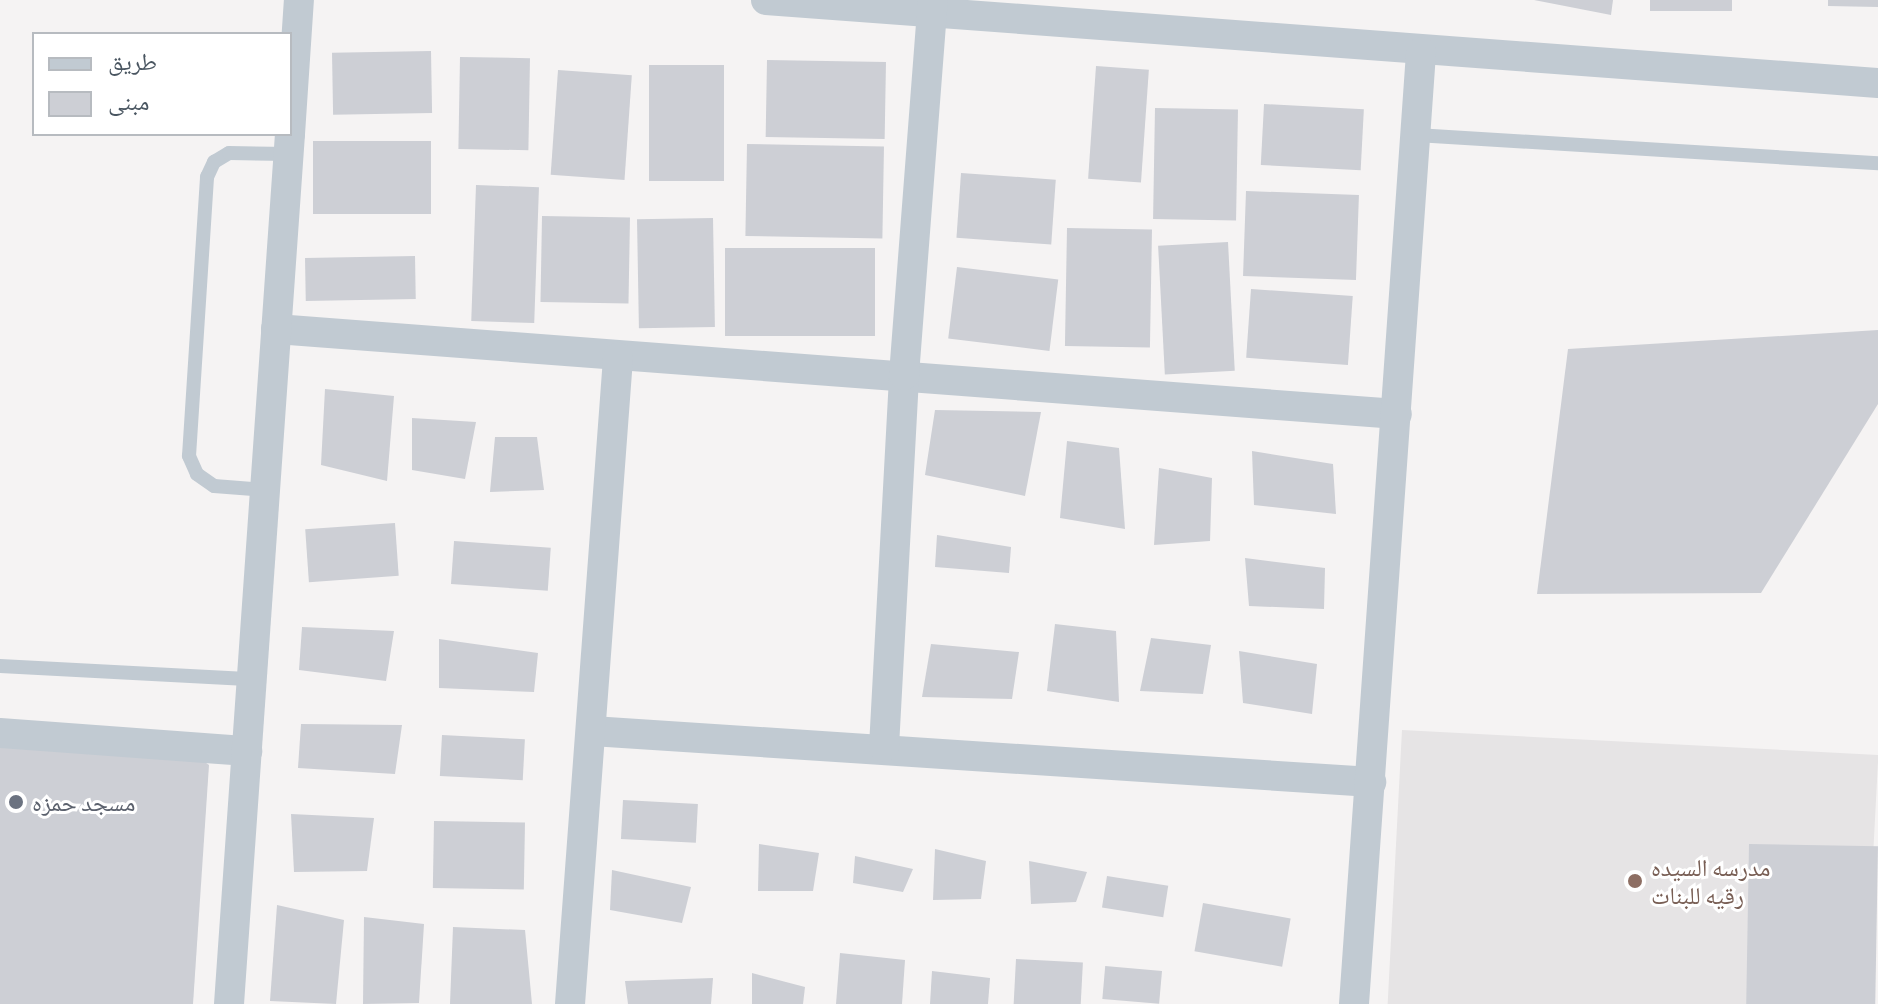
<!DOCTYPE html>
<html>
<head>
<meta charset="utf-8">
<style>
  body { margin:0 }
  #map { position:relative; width:1878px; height:1004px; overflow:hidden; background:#f5f3f3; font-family:Commissioner,"Noto Naskh Arabic",sans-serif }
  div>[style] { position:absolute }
  .education>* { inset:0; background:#e6e4e5; transform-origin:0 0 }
  .building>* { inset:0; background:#cdcfd5; transform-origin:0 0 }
  .lane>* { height:14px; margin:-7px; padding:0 7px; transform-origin:7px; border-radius:7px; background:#c1cad2 }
  .street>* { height:30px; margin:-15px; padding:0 15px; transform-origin:15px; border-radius:15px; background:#c1cad2 }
  .dots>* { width:22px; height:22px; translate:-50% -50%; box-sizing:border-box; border:4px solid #fff; border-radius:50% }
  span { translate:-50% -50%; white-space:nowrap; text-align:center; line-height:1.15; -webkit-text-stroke:6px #fff; paint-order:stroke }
  .worship-label { font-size:24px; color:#5b616d }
  .left { translate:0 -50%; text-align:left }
  .education-label { font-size:24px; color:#785e54 }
  .legend { position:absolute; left:32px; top:32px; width:260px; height:104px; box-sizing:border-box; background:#fff; border:2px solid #b7bbc0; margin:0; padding:10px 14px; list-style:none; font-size:24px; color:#4a5661 }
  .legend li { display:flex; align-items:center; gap:16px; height:40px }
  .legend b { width:40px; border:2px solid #b7bbc0 }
</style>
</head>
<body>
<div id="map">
  <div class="education">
    <i style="left:1402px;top:730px;width:477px;height:275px;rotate:3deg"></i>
  </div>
  <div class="building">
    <i style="clip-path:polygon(1534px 0,1613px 0,1611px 15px)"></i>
    <i style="left:1650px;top:0;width:82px;height:11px"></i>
    <i style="clip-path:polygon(1828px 0,1878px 0,1878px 7px,1828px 6px)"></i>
    <i style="left:431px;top:51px;width:62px;height:99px;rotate:89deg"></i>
    <i style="left:460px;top:57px;width:70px;height:92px;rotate:1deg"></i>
    <i style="left:767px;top:60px;width:119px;height:77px;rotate:1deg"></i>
    <i style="left:724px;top:65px;width:116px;height:75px;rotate:90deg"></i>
    <i style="left:1096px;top:66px;width:53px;height:113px;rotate:4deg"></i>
    <i style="left:558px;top:70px;width:74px;height:105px;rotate:4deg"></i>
    <i style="left:1264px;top:104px;width:100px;height:61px;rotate:3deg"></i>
    <i style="left:1155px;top:108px;width:83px;height:111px;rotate:1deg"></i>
    <i style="left:431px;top:141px;width:73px;height:118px;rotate:90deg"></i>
    <i style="left:747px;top:144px;width:137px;height:92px;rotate:1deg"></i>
    <i style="left:961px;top:173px;width:95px;height:65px;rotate:4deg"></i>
    <i style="left:476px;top:185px;width:63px;height:136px;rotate:2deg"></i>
    <i style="left:1246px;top:191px;width:113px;height:85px;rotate:2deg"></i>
    <i style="left:542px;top:216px;width:88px;height:86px;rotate:1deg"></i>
    <i style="left:713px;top:218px;width:109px;height:76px;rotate:89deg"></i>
    <i style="left:1067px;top:228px;width:85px;height:118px;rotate:1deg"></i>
    <i style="left:1228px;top:242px;width:129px;height:70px;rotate:87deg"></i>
    <i style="left:725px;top:248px;width:150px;height:88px"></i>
    <i style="left:415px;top:256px;width:43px;height:110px;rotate:89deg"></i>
    <i style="left:957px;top:267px;width:102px;height:72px;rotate:7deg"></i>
    <i style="left:1251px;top:289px;width:102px;height:69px;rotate:4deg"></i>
    <i style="clip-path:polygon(1878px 330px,1878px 404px,1761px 593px,1537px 594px,1568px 349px)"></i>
    <i style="clip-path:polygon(325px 389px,394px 396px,387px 481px,321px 465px)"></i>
    <i style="clip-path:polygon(935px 410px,1041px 412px,1025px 496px,925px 475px)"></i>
    <i style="clip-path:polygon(412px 418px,476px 422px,465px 479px,412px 470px)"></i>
    <i style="clip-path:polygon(495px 437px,537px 437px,544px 490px,490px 492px)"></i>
    <i style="clip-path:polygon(1067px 441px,1119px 448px,1125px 529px,1060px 518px)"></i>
    <i style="clip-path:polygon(1252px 451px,1333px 464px,1336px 514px,1254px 505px)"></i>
    <i style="clip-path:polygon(1159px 468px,1212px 478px,1210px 541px,1154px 545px)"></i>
    <i style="left:395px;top:523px;width:53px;height:90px;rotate:86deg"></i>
    <i style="clip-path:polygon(937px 535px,1011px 547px,1009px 573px,935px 567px)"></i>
    <i style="left:454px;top:541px;width:97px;height:43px;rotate:4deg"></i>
    <i style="clip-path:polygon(1245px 558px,1325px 568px,1324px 609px,1249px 606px)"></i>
    <i style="clip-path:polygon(1055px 624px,1116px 631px,1119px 702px,1047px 691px)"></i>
    <i style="clip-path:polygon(302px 627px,394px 631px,386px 681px,299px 670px)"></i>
    <i style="clip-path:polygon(1151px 638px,1211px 645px,1203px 694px,1140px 691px)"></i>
    <i style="clip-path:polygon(439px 639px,538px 653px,534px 692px,439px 688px)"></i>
    <i style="clip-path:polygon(931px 644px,1019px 652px,1012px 699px,922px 697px)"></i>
    <i style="clip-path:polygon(1239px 651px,1317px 664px,1312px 714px,1243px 703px)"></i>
    <i style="clip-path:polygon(301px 724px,402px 725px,395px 774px,298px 768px)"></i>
    <i style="left:442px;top:735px;width:83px;height:41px;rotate:3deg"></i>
    <i style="clip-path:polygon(0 746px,195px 755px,209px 765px,193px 1004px,0 1004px)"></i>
    <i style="left:623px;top:800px;width:75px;height:39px;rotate:3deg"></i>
    <i style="clip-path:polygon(291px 814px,374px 818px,367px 871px,294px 872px)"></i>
    <i style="left:434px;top:821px;width:91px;height:67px;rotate:1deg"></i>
    <i style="clip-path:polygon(759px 844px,819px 853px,813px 891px,758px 891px)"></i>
    <i style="left:1749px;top:844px;width:129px;height:160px;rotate:1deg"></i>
    <i style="clip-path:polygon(935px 849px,986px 861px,981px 899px,933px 900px)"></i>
    <i style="clip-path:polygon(855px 856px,913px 869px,903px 892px,853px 883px)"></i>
    <i style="clip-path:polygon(1029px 861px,1087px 872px,1076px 902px,1031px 904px)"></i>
    <i style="clip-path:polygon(612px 870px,691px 887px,682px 923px,610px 910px)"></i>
    <i style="left:1107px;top:876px;width:62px;height:32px;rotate:9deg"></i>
    <i style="left:1203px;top:903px;width:89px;height:49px;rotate:10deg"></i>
    <i style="clip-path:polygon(277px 905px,344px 920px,336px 1004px,270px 1001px)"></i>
    <i style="clip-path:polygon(364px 917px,424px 924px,419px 1003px,363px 1004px)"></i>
    <i style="clip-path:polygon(453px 927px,525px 930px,532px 1004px,450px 1004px)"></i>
    <i style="clip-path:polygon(840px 953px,905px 960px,902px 1004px,836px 1004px)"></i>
    <i style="left:1016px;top:959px;width:67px;height:45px;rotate:3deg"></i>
    <i style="clip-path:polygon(932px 971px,990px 978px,988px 1004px,930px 1004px)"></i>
    <i style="left:1162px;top:971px;width:33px;height:57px;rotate:95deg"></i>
    <i style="clip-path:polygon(752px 973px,805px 987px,803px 1004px,752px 1004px)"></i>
    <i style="clip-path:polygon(713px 978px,711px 1004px,628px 1004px,625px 981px)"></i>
  </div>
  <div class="lane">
    <i style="left:1416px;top:135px;width:463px;rotate:3.5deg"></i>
    <i style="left:265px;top:490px;width:51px;rotate:-175.5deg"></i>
    <i style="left:214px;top:486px;width:21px;rotate:-145deg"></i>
    <i style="left:197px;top:474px;width:20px;rotate:-114deg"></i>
    <i style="left:189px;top:456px;width:280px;rotate:-86.3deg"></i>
    <i style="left:207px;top:177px;width:17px;rotate:-65deg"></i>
    <i style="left:214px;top:162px;width:17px;rotate:-31deg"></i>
    <i style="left:229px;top:153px;width:60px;rotate:1deg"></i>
    <i style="left:0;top:666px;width:252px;rotate:3deg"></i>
  </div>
  <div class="street">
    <i style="left:766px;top:0;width:1115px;rotate:4.27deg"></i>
    <i style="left:290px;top:134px;width:134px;rotate:-86.2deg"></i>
    <i style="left:276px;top:329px;width:1124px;rotate:4.34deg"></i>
    <i style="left:592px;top:731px;width:781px;rotate:3.75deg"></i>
    <i style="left:0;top:733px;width:248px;rotate:4.2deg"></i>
    <i style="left:884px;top:747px;width:373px;rotate:-86.9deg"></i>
    <i style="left:904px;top:375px;width:376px;rotate:-85.6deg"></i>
    <i style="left:229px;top:1004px;width:872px;rotate:-85.99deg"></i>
    <i style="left:570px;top:1004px;width:648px;rotate:-85.75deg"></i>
    <i style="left:1354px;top:1004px;width:954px;rotate:-85.97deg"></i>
  </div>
  <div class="dots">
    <i style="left:16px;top:802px;background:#6b7280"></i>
    <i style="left:1635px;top:881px;background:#8d6e63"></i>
  </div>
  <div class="worship-label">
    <span class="left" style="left:32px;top:802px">مسجد حمزه</span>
  </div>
  <div class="education-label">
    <span class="left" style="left:1651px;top:881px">مدرسه السيده<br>رقيه للبنات</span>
  </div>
  <ul class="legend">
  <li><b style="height:10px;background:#c1cad2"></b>طريق</li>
  <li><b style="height:22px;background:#cdcfd5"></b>مبنى</li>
  </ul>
</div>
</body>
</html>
